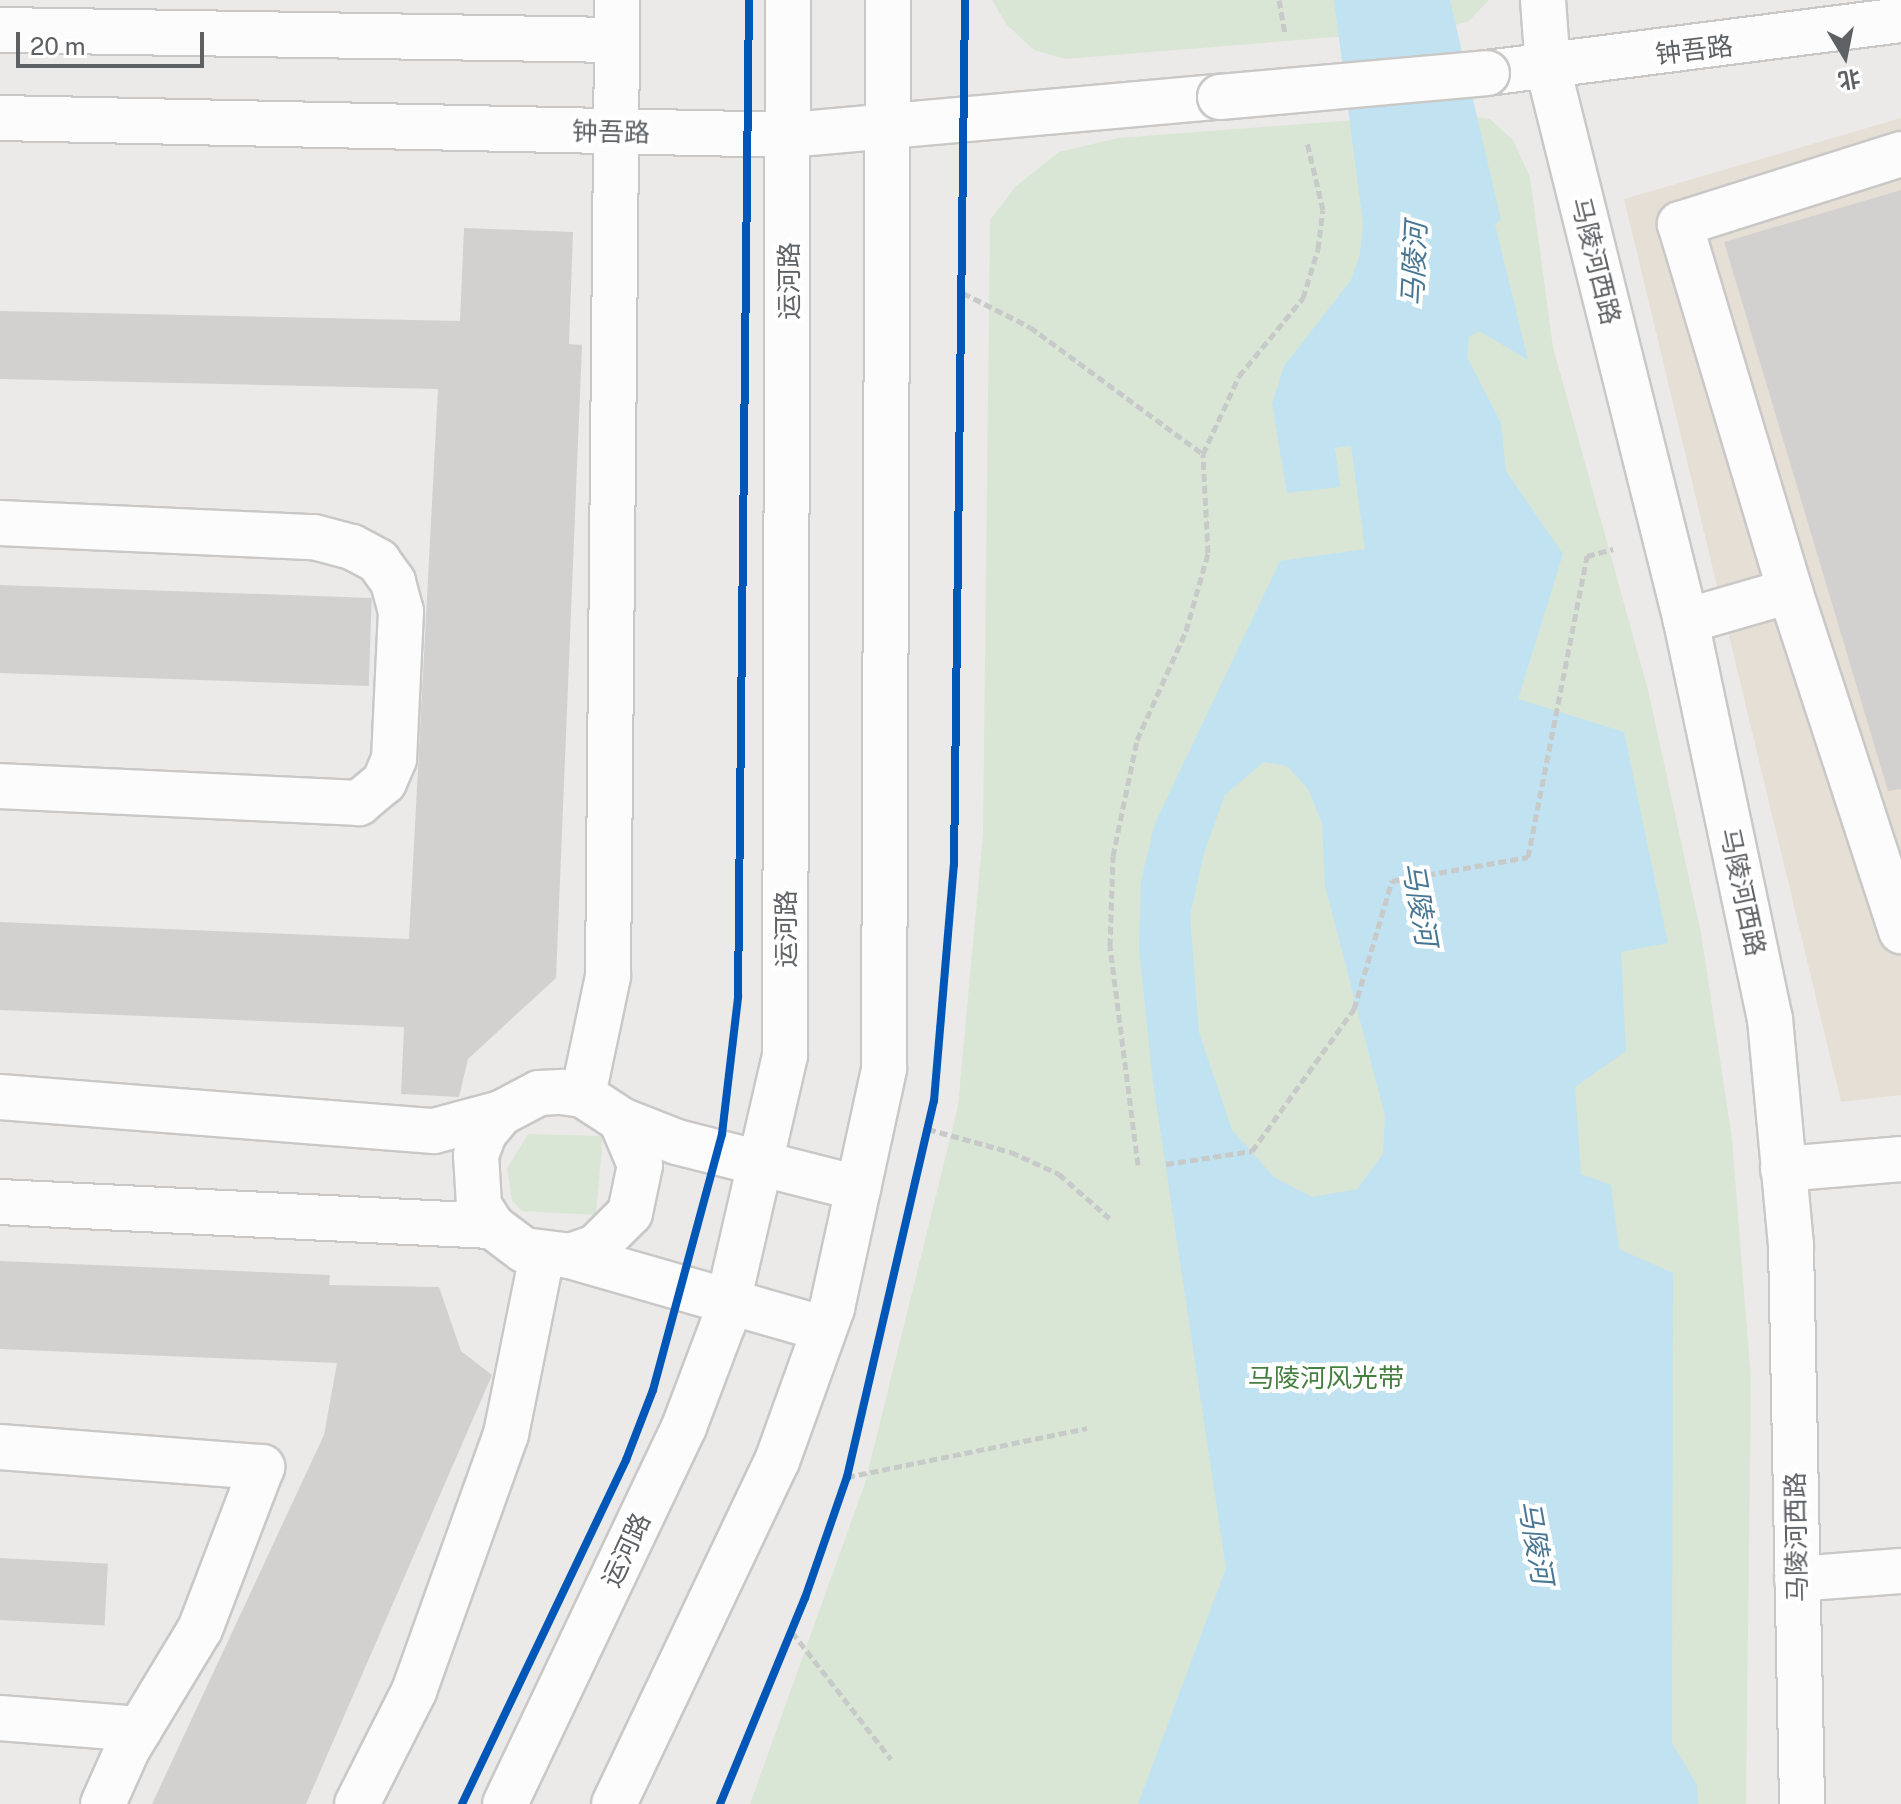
<!DOCTYPE html>
<html>
<head>
<meta charset="utf-8">
<style>
  body { margin:0 }
  #map { position:relative; width:1901px; height:1804px; overflow:hidden; background:#eceae8; font-family:"Public Sans","Noto Sans SC",sans-serif }
  div>[style] { position:absolute }
  .commercial>* { inset:0; background:#e5dfd6 }
  .green>* { inset:0; background:#d9e6d5 }
  .water>* { inset:0; background:#c1e2f0 }
  .building>* { inset:0; background:#d3d1d0; transform-origin:0 0 }
  .path>* { height:5px; margin-top:-2.5px; transform-origin:0; background:repeating-linear-gradient(90deg,#c7cac9 0 8px,transparent 0 12px) }
  .roads { filter:drop-shadow(2px 0 #c9c8c7) drop-shadow(-2px 0 #c9c8c7) drop-shadow(0 2px #c9c8c7) drop-shadow(0 -2px #c9c8c7) }
  .minor>* { height:44px; margin:-22px; padding:0 22px; transform-origin:22px; border-radius:22px; background:#fcfcfc }
  .bridges { filter:drop-shadow(2px 0 #c9c8c7) drop-shadow(-2px 0 #c9c8c7) drop-shadow(0 2px #c9c8c7) drop-shadow(0 -2px #c9c8c7) }
  .minor-bridge>* { height:44px; margin:-22px; padding:0 22px; transform-origin:22px; border-radius:22px; background:#fcfcfc }
  .cycleway>* { height:8px; margin:-4px; padding:0 4px; transform-origin:4px; border-radius:4px; background:#0057b8 }
  span { translate:-50% -50%; white-space:nowrap; text-align:center; line-height:1.15; -webkit-text-stroke:8px #fff; paint-order:stroke }
  .street-label { font-size:26px; color:#5d6164 }
  .park-label { font-size:26px; color:#468041 }
  .water-label { font-size:28px; color:#477794; font-style:italic }
  .north { position:absolute; left:1805px; top:16px; width:80px; height:80px; -webkit-text-stroke:6px #fff; paint-order:stroke; rotate:170deg; font-size:22px; font-weight:700; line-height:32px; text-align:center; color:#5d6164 }
  .north::after { content:''; display:block; margin:auto; width:28px; height:36px; background:#5d6164; clip-path:polygon(50% 0,100% 100%,50% 72%,0 100%) }
  .scale { position:absolute; left:16px; top:32px; width:188px; height:36px; box-sizing:border-box; border:4px solid #5d6164; border-top:0; padding-left:10px; font-size:24px; line-height:28px; white-space:nowrap; color:#5d6164; -webkit-text-stroke:6px #fff; paint-order:stroke }
</style>
</head>
<body>
<div id="map">
  <div class="commercial">
    <i style="clip-path:polygon(1901px 118px,1901px 1095px,1841px 1102px,1624px 199px)"></i>
  </div>
  <div class="green">
    <i style="clip-path:polygon(992px 0,1489px 0,1469px 21px,1446px 28px,1065px 59px,1034px 50px,1006px 24px)"></i>
    <i style="clip-path:polygon(1446px 113px,1490px 119px,1513px 140px,1530px 177px,1553px 347px,1648px 690px,1701px 933px,1732px 1139px,1751px 1380px,1746px 1804px,750px 1804px,865px 1483px,958px 1106px,983px 834px,990px 220px,1016px 186px,1059px 152px,1118px 138px)"></i>
    <i style="clip-path:polygon(528px 1134px,603px 1136px,596px 1215px,522px 1211px,512px 1200px,507px 1168px)"></i>
  </div>
  <div class="water">
    <i style="clip-path:polygon(evenodd,1334px 0,1450px 0,1501px 220px,1495px 224px,1528px 360px,1479px 331px,1469px 337px,1467px 357px,1501px 423px,1506px 471px,1563px 554px,1518px 699px,1624px 732px,1668px 943px,1621px 952px,1626px 1051px,1575px 1087px,1581px 1174px,1611px 1185px,1619px 1249px,1673px 1273px,1672px 1743px,1697px 1785px,1698px 1804px,1138px 1804px,1226px 1568px,1153px 1082px,1139px 949px,1141px 881px,1155px 823px,1280px 561px,1365px 549px,1351px 446px,1335px 448px,1340px 487px,1287px 493px,1272px 404px,1284px 366px,1351px 280px,1360px 254px,1363px 224px,1334px 0,1264px 762px,1287px 766px,1308px 789px,1322px 823px,1325px 886px,1385px 1116px,1383px 1154px,1357px 1189px,1312px 1197px,1274px 1177px,1232px 1130px,1199px 1032px,1190px 915px,1204px 853px,1225px 795px,1264px 762px)"></i>
  </div>
  <div class="building">
    <i style="clip-path:polygon(1901px 190px,1901px 789px,1888px 791px,1724px 242px)"></i>
    <i style="clip-path:polygon(464px 228px,573px 232px,569px 344px,582px 345px,556px 978px,468px 1059px,459px 1097px,401px 1094px,404px 1027px,0 1010px,0 922px,409px 939px,438px 389px,0 379px,0 311px,460px 321px)"></i>
    <i style="left:0;top:585px;width:372px;height:88px;rotate:2deg"></i>
    <i style="clip-path:polygon(0 1261px,330px 1275px,329px 1285px,439px 1287px,461px 1351px,492px 1375px,306px 1804px,152px 1804px,324px 1435px,337px 1363px,0 1349px)"></i>
    <i style="left:0;top:1558px;width:108px;height:62px;rotate:3deg"></i>
  </div>
  <div class="path">
    <i style="left:1279px;top:0;width:35px;rotate:80deg"></i>
    <i style="left:963px;top:293px;width:75px;rotate:26.9deg"></i>
    <i style="left:1030px;top:327px;width:215px;rotate:36.3deg"></i>
    <i style="left:928px;top:1129px;width:86px;rotate:15.5deg"></i>
    <i style="left:1011px;top:1152px;width:53px;rotate:24.6deg"></i>
    <i style="left:1059px;top:1174px;width:67px;rotate:41.3deg"></i>
    <i style="left:1166px;top:1164px;width:87px;rotate:-8.6deg"></i>
    <i style="left:1252px;top:1151px;width:175px;rotate:-54.3deg"></i>
    <i style="left:1354px;top:1009px;width:134px;rotate:-73.5deg"></i>
    <i style="left:1392px;top:881px;width:138px;rotate:-10deg"></i>
    <i style="left:1528px;top:857px;width:307px;rotate:-78.9deg"></i>
    <i style="left:1587px;top:556px;width:27px;rotate:-15deg"></i>
    <i style="left:1138px;top:1165px;width:221px;rotate:-97.3deg"></i>
    <i style="left:1110px;top:946px;width:90px;rotate:-88.1deg"></i>
    <i style="left:1113px;top:856px;width:118px;rotate:-78.3deg"></i>
    <i style="left:1137px;top:740px;width:120px;rotate:-65.8deg"></i>
    <i style="left:1186px;top:631px;width:81px;rotate:-74.2deg"></i>
    <i style="left:1208px;top:553px;width:99px;rotate:-92.9deg"></i>
    <i style="left:1203px;top:454px;width:86px;rotate:-65.2deg"></i>
    <i style="left:1239px;top:376px;width:101px;rotate:-50.6deg"></i>
    <i style="left:1303px;top:298px;width:51px;rotate:-73deg"></i>
    <i style="left:1318px;top:249px;width:39px;rotate:-83deg"></i>
    <i style="left:1323px;top:210px;width:70px;rotate:-103.2deg"></i>
    <i style="left:847px;top:1477px;width:245px;rotate:-11.5deg"></i>
    <i style="left:792px;top:1632px;width:161px;rotate:52.1deg"></i>
  </div>
  <div class="roads">
    <div class="minor">
      <i style="left:1543px;top:0;width:68px;rotate:85.8deg"></i>
      <i style="left:1548px;top:68px;width:570px;rotate:75.99deg"></i>
      <i style="left:1686px;top:621px;width:407px;rotate:78.1deg"></i>
      <i style="left:1770px;top:1019px;width:227px;rotate:84.7deg"></i>
      <i style="left:1791px;top:1245px;width:559px;rotate:88.87deg"></i>
      <i style="left:0;top:30px;width:617px;rotate:0.93deg"></i>
      <i style="left:617px;top:40px;width:40px;rotate:-90deg"></i>
      <i style="left:1487px;top:73px;width:417px;rotate:-7.3deg"></i>
      <i style="left:0;top:118px;width:790px;rotate:1.23deg"></i>
      <i style="left:790px;top:135px;width:432px;rotate:-5.1deg"></i>
      <i style="left:1901px;top:154px;width:232px;rotate:162.4deg"></i>
      <i style="left:1680px;top:224px;width:383px;rotate:73.3deg"></i>
      <i style="left:1790px;top:591px;width:358px;rotate:71.9deg"></i>
      <i style="left:0;top:523px;width:314px;rotate:2.6deg"></i>
      <i style="left:314px;top:537px;width:39px;rotate:15deg"></i>
      <i style="left:352px;top:547px;width:30px;rotate:28deg"></i>
      <i style="left:378px;top:561px;width:26px;rotate:54deg"></i>
      <i style="left:393px;top:582px;width:30px;rotate:75deg"></i>
      <i style="left:401px;top:611px;width:148px;rotate:92.7deg"></i>
      <i style="left:394px;top:759px;width:25px;rotate:113deg"></i>
      <i style="left:384px;top:782px;width:33px;rotate:140deg"></i>
      <i style="left:359px;top:803px;width:359px;rotate:-177.3deg"></i>
      <i style="left:1686px;top:621px;width:108px;rotate:-16.1deg"></i>
      <i style="left:583px;top:1095px;width:122px;rotate:-78.1deg"></i>
      <i style="left:608px;top:976px;width:936px;rotate:-89.45deg"></i>
      <i style="left:0;top:1097px;width:435px;rotate:4.5deg"></i>
      <i style="left:434px;top:1131px;width:69px;rotate:-15deg"></i>
      <i style="left:501px;top:1113px;width:43px;rotate:-27.8deg"></i>
      <i style="left:539px;top:1093px;width:22px;rotate:-3deg"></i>
      <i style="left:561px;top:1092px;width:22px;rotate:8deg"></i>
      <i style="left:583px;top:1095px;width:45px;rotate:33.3deg"></i>
      <i style="left:621px;top:1120px;width:60px;rotate:21.4deg"></i>
      <i style="left:677px;top:1142px;width:187px;rotate:14.3deg"></i>
      <i style="left:1783px;top:1169px;width:118px;rotate:-4.8deg"></i>
      <i style="left:0;top:1202px;width:493px;rotate:2.8deg"></i>
      <i style="left:492px;top:1226px;width:40px;rotate:37deg"></i>
      <i style="left:524px;top:1250px;width:46px;rotate:7.4deg"></i>
      <i style="left:570px;top:1256px;width:264px;rotate:16deg"></i>
      <i style="left:492px;top:1226px;width:25px;rotate:-122deg"></i>
      <i style="left:479px;top:1205px;width:50px;rotate:-93.4deg"></i>
      <i style="left:476px;top:1155px;width:25px;rotate:-69deg"></i>
      <i style="left:485px;top:1132px;width:25px;rotate:-50deg"></i>
      <i style="left:570px;top:1256px;width:28px;rotate:-19deg"></i>
      <i style="left:596px;top:1247px;width:48px;rotate:-45deg"></i>
      <i style="left:630px;top:1213px;width:49px;rotate:-78.2deg"></i>
      <i style="left:640px;top:1165px;width:49px;rotate:-112.9deg"></i>
      <i style="left:0;top:1447px;width:263px;rotate:4.4deg"></i>
      <i style="left:262px;top:1467px;width:173px;rotate:110.9deg"></i>
      <i style="left:200px;top:1629px;width:141px;rotate:121.1deg"></i>
      <i style="left:127px;top:1750px;width:59px;rotate:114deg"></i>
      <i style="left:1797px;top:1579px;width:104px;rotate:-4.4deg"></i>
      <i style="left:0;top:1718px;width:140px;rotate:4.5deg"></i>
      <i style="left:357px;top:1804px;width:127px;rotate:-63.2deg"></i>
      <i style="left:414px;top:1691px;width:273px;rotate:-70.3deg"></i>
      <i style="left:506px;top:1434px;width:183px;rotate:-78.6deg"></i>
      <i style="left:505px;top:1804px;width:417px;rotate:-64.6deg"></i>
      <i style="left:684px;top:1427px;width:110px;rotate:-69.3deg"></i>
      <i style="left:723px;top:1324px;width:275px;rotate:-77deg"></i>
      <i style="left:785px;top:1056px;width:1056px;rotate:-89.84deg"></i>
      <i style="left:614px;top:1804px;width:380px;rotate:-64.6deg"></i>
      <i style="left:777px;top:1461px;width:163px;rotate:-70.2deg"></i>
      <i style="left:832px;top:1308px;width:245px;rotate:-77.7deg"></i>
      <i style="left:884px;top:1069px;width:1069px;rotate:-89.79deg"></i>
    </div>
  </div>
  <div class="bridges">
    <div class="minor-bridge">
      <i style="left:1220px;top:97px;width:268px;rotate:-5.1deg"></i>
    </div>
  </div>
  <div class="cycleway">
    <i style="left:462px;top:1804px;width:381px;rotate:-64.5deg"></i>
    <i style="left:626px;top:1460px;width:75px;rotate:-68.9deg"></i>
    <i style="left:653px;top:1390px;width:265px;rotate:-74.9deg"></i>
    <i style="left:722px;top:1134px;width:138px;rotate:-83.3deg"></i>
    <i style="left:738px;top:997px;width:997px;rotate:-89.37deg"></i>
    <i style="left:720px;top:1804px;width:223px;rotate:-67.6deg"></i>
    <i style="left:805px;top:1598px;width:128px;rotate:-70.9deg"></i>
    <i style="left:847px;top:1477px;width:386px;rotate:-77deg"></i>
    <i style="left:934px;top:1101px;width:237px;rotate:-85.2deg"></i>
    <i style="left:954px;top:865px;width:865px;rotate:-89.27deg"></i>
  </div>
  <div class="street-label">
    <span style="left:1694px;top:50px;rotate:-7deg">钟吾路</span>
    <span style="left:611px;top:132px;rotate:1deg">钟吾路</span>
    <span style="left:1596px;top:261px;rotate:76deg">马陵河西路</span>
    <span style="left:789px;top:281px;rotate:-90deg">运河路</span>
    <span style="left:1743px;top:892px;rotate:78deg">马陵河西路</span>
    <span style="left:786px;top:929px;rotate:-90deg">运河路</span>
    <span style="left:1796px;top:1537px;rotate:-91deg">马陵河西路</span>
    <span style="left:626px;top:1550px;rotate:-65deg">运河路</span>
  </div>
  <div class="park-label">
    <span style="left:1326px;top:1378px">马陵河风光带</span>
  </div>
  <div class="water-label">
    <span style="left:1414px;top:264px;rotate:-87deg">马陵河</span>
    <span style="left:1420px;top:904px;rotate:80deg">马陵河</span>
    <span style="left:1536px;top:1542px;rotate:80deg">马陵河</span>
  </div>
  <div class="north">北</div>
  <div class="scale">20 m</div>
</div>
</body>
</html>
